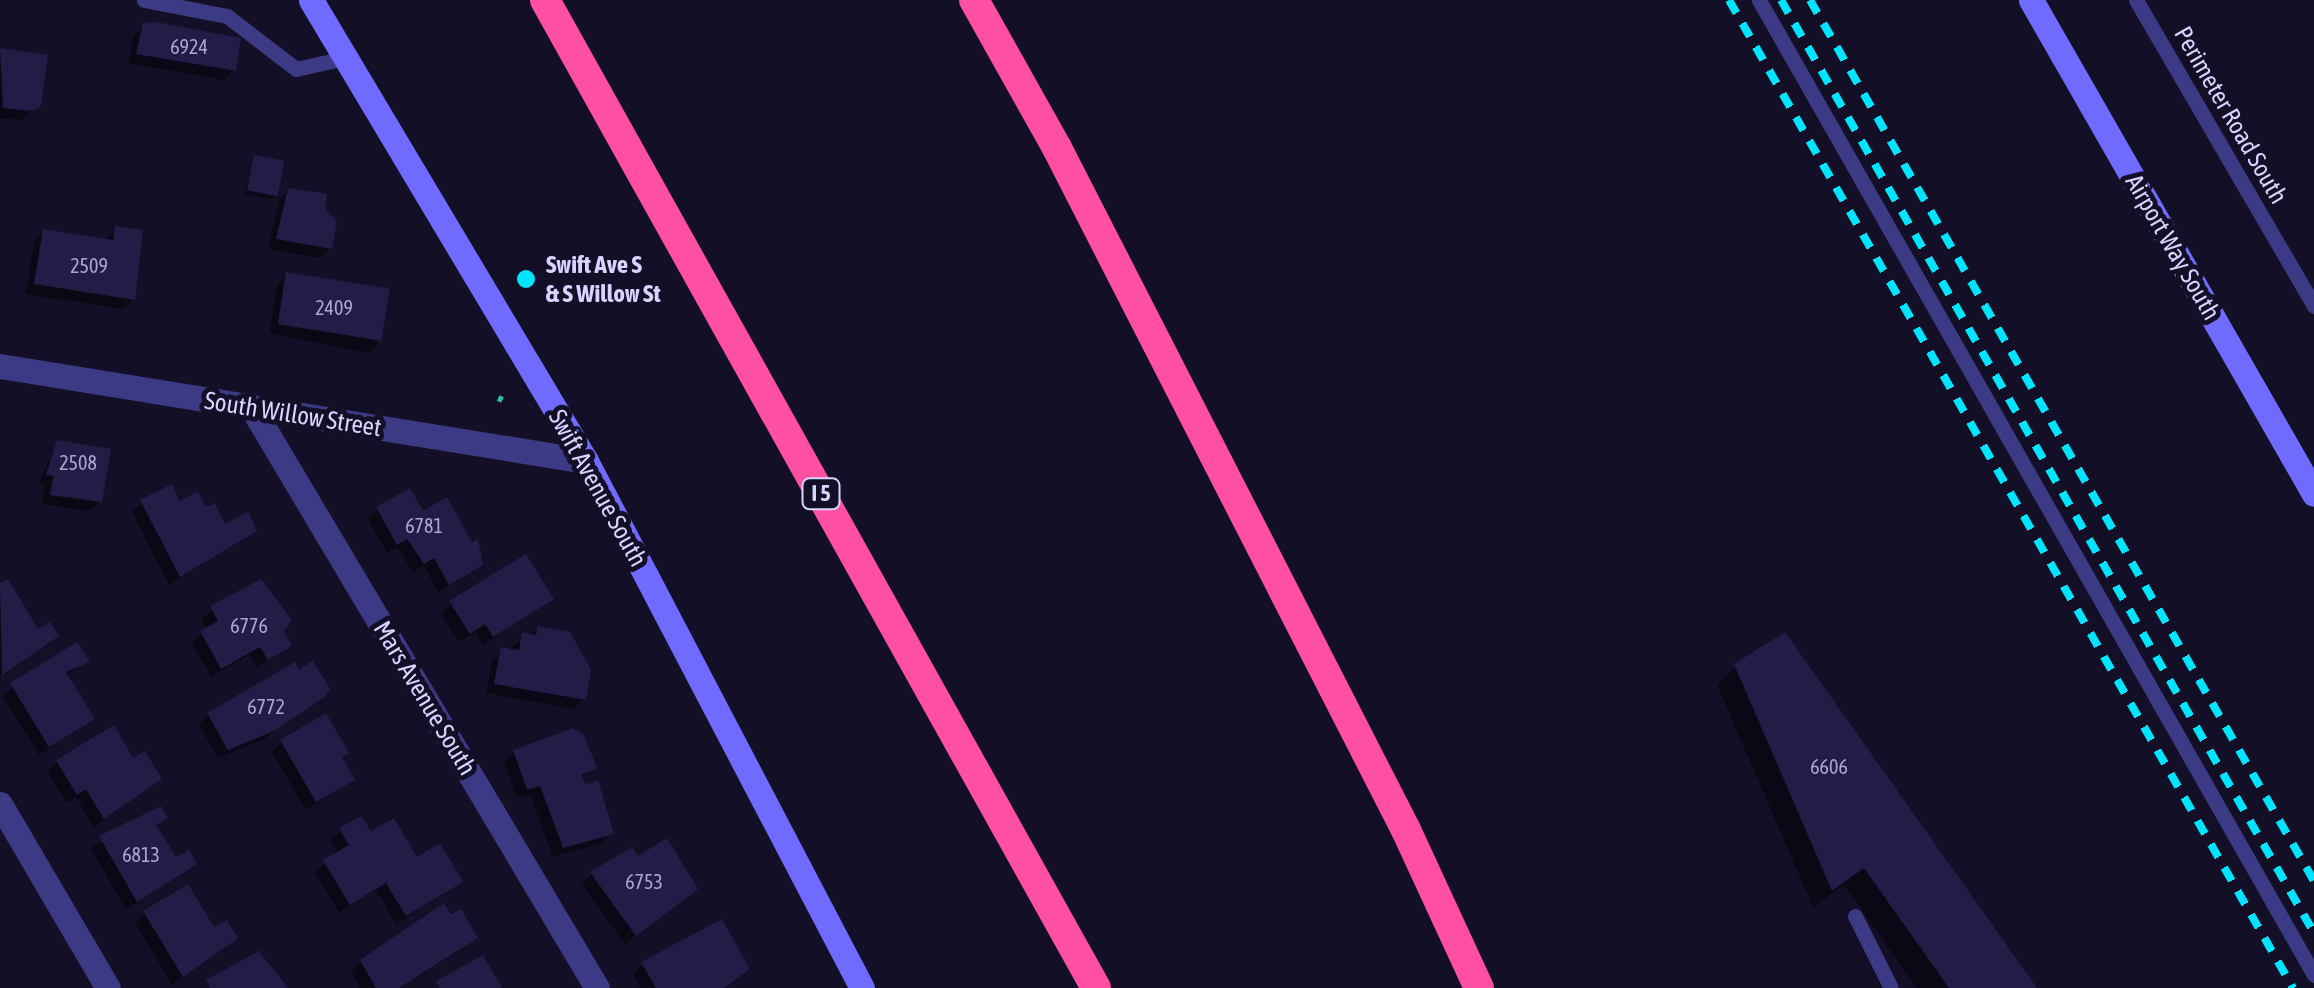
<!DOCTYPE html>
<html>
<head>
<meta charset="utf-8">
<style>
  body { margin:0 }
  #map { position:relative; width:2314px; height:988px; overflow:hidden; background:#130f26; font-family:"Asap Condensed",sans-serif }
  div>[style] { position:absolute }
  .shadow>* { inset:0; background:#0007 }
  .building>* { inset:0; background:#241b47; transform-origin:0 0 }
  .path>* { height:6px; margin-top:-3px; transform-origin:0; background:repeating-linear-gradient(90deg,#2fb8b0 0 5px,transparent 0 13px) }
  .lane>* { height:15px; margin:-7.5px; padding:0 7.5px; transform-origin:7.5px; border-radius:7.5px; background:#3d3a85 }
  .street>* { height:25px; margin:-12.5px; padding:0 12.5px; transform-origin:12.5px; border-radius:12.5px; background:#3d3a85 }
  .secondary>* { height:25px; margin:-12.5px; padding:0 12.5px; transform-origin:12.5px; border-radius:12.5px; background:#6f6bff }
  .highway>* { height:30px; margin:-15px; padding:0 15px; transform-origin:15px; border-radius:15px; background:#ff4fa3 }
  .rail>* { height:8px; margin-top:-4px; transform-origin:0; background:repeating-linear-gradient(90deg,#00e5ff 0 15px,transparent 0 27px) }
  .dots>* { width:28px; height:28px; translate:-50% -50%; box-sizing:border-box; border:5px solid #130f26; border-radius:50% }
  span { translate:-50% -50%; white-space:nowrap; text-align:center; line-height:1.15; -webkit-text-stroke:10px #130f26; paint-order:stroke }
  .number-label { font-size:20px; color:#aca6d1 }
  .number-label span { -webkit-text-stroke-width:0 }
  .shield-label span { padding:2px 8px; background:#130f26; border:2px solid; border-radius:8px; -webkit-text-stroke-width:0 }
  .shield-label { font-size:22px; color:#d9d4ff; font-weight:700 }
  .street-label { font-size:25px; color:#d9d4ff }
  .poi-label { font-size:25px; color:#d9d4ff; font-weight:700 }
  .left { translate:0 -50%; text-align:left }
</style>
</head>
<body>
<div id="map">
  <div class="shadow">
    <i style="clip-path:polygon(144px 26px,233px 70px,224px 80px,128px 63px,134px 36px)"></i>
    <i style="clip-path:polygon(0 51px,45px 57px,39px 105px,21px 120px,0 118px)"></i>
    <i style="clip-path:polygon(255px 158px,276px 195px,271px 199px,245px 194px)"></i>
    <i style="clip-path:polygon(289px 190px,322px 210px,330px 248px,320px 258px,268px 249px,279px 200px)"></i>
    <i style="clip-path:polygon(116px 228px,133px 299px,123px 309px,26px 294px,34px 242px,44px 232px,106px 241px)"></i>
    <i style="clip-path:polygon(287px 274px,379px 344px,369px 353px,269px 333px,277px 284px)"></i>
    <i style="clip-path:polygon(58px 443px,100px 501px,90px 511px,42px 504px,45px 485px,38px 484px)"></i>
    <i style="clip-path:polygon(142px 502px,205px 511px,224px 527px,254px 530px,169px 585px,132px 512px)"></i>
    <i style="clip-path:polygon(378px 509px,471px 545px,477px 542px,480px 564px,438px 592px,424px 566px,413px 572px,397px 547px,387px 553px,368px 519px)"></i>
    <i style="clip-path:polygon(7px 582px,37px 633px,55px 636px,0 676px,0 586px)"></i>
    <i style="clip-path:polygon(260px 583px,289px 646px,257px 668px,250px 654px,211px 677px,192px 643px,208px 630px,201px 618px)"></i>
    <i style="clip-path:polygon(551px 599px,483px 645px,475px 632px,459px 642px,441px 613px,451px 603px)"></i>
    <i style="clip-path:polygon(538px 629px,584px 699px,574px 709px,486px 693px,492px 660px)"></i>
    <i style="clip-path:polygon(77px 645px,87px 661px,66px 676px,92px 718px,39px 755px,2px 695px)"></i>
    <i style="clip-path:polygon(1736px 666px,2034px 988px,1917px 988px,1844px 885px,1813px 907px,1717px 685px)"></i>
    <i style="clip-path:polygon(321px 696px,264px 739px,218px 758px,199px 725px,208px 715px)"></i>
    <i style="clip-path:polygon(282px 742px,352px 780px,306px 810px,272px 752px)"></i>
    <i style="clip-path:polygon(514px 752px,594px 768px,580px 779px,611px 833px,601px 843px,553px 857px,530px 794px,517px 798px,504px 762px)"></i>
    <i style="clip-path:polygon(132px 761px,159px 779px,94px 827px,76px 797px,66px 803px,48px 772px,57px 762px)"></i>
    <i style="clip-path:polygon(160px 809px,165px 817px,155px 827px,175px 861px,194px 864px,126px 910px,91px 848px)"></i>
    <i style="clip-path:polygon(341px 830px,370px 835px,460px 882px,396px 924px,376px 890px,339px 912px,315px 872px,339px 853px,331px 840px)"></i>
    <i style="clip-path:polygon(592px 874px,685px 899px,625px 944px,582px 884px)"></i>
    <i style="clip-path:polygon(145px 913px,213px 931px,235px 938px,172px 985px,135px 922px)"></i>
    <i style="clip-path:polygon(450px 918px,475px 937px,465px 947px,400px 988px,361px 988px,351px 972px,361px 962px)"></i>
    <i style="clip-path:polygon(643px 964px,747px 969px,723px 988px,641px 988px,633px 974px)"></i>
  </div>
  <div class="building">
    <i style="clip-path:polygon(156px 22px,241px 38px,236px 71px,136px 54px,143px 23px)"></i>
    <i style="clip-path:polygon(0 48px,48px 55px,41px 106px,33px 111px,3px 108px)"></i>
    <i style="left:254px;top:155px;width:31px;height:36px;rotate:11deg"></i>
    <i style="clip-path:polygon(288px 188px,327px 194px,325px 209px,337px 221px,332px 249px,276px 239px)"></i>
    <i style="clip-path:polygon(115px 226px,143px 230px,135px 300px,34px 284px,43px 229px,113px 240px)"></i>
    <i style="left:286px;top:272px;width:105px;height:53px;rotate:9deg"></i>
    <i style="clip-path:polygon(57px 440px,111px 449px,102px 502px,50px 495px,53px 476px,46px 475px)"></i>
    <i style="clip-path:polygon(172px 484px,180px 501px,198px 491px,206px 507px,215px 503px,225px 524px,248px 512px,257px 531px,180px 577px,140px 500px)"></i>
    <i style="clip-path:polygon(410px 488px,423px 511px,447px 497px,472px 542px,478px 539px,483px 565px,449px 585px,434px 558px,424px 564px,407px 539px,397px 545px,376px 507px)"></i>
    <i style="clip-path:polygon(526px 554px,554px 599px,493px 637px,485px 624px,470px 634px,449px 601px)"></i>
    <i style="clip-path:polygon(8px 579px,38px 629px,50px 622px,59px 636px,2px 675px,0 583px)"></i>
    <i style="clip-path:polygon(261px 579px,292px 620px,284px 631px,292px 646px,268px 660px,260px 647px,221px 669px,200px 631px,218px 621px,210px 606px)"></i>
    <i style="clip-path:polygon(537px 626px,570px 632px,591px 670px,586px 700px,494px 684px,501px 647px,519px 650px,522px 632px,536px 635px)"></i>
    <i style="clip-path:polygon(1785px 632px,2037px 988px,1949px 988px,1864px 868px,1832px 891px,1734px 664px)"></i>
    <i style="clip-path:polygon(77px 642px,90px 662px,66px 672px,95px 719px,49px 747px,10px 683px)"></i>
    <i style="clip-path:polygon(313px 661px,330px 689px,323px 698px,276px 730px,228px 750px,207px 713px,295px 662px,299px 669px)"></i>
    <i style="clip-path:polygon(326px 713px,349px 753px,342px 757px,355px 780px,316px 802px,280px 740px)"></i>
    <i style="clip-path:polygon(114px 725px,133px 758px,145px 751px,162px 779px,104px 819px,86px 789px,77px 795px,56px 760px)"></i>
    <i style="clip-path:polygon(573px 728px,584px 735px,597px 768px,582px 775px,585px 785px,598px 780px,614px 834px,563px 848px,540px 786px,527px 790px,513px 750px)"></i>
    <i style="clip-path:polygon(161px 806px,168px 818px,156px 825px,176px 857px,189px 850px,197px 864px,137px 902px,99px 836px)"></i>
    <i style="clip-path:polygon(361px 816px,371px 831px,394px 818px,417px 857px,440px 843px,463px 882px,406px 916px,386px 883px,350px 905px,323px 860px,349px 845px,339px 828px)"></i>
    <i style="clip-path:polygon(667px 838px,698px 889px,636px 936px,590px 872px,632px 847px,638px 856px)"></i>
    <i style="clip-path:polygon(188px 884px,214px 927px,227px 920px,238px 938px,183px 977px,143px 911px)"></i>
    <i style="clip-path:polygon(444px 903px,451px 914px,461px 909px,478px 938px,399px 988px,376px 988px,360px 960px)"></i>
    <i style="clip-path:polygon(722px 919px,750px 969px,724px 988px,656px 988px,641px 962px)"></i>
    <i style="clip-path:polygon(259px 951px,288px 988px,210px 988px,206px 980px)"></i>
    <i style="clip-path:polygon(483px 955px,502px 988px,440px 988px,436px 981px)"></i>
  </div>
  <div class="path">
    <i style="left:498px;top:398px;width:10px;rotate:24deg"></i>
  </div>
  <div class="lane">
    <i style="left:144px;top:0;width:85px;rotate:10.9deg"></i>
    <i style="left:227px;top:16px;width:87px;rotate:37.5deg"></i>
    <i style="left:296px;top:69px;width:50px;rotate:-12.7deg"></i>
    <i style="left:1759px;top:0;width:1122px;rotate:60.35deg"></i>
    <i style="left:2136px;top:0;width:354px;rotate:59.8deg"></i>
    <i style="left:1855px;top:916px;width:80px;rotate:63.4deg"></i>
  </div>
  <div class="street">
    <i style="left:0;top:366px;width:594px;rotate:9.21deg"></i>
    <i style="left:252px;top:408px;width:675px;rotate:59.25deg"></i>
    <i style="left:0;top:804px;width:213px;rotate:59.6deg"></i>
  </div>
  <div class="secondary">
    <i style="left:311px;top:0;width:537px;rotate:59.18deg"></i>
    <i style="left:586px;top:461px;width:595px;rotate:62.36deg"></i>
    <i style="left:2031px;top:0;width:569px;rotate:60.19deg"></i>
  </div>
  <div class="highway">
    <i style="left:545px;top:0;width:1131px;rotate:60.85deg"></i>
    <i style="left:974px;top:0;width:170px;rotate:60.7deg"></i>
    <i style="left:1057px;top:148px;width:766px;rotate:62.9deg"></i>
    <i style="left:1406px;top:830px;width:174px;rotate:65.2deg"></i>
  </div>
  <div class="rail">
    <i style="left:1729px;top:0;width:1138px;rotate:60.28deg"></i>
    <i style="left:1781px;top:0;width:1075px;rotate:60.26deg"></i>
    <i style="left:1810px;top:0;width:1015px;rotate:60.23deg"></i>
  </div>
  <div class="dots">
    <i style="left:526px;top:279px;background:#00e5ff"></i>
  </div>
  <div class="number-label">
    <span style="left:189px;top:46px">6924</span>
    <span style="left:89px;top:265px">2509</span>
    <span style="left:334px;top:307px">2409</span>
    <span style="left:78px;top:462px">2508</span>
    <span style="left:424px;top:525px">6781</span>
    <span style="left:249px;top:625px">6776</span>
    <span style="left:266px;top:706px">6772</span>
    <span style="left:1829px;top:766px">6606</span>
    <span style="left:141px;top:854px">6813</span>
    <span style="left:644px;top:881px">6753</span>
  </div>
  <div class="shield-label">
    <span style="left:821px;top:494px">I 5</span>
  </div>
  <div class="street-label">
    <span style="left:2231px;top:115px;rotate:60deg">Perimeter Road South</span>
    <span style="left:2173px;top:247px;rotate:60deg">Airport Way South</span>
    <span style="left:293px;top:414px;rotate:9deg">South Willow Street</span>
    <span style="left:598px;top:488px;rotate:61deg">Swift Avenue South</span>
    <span style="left:425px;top:698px;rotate:59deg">Mars Avenue South</span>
  </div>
  <div class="poi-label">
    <span class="left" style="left:546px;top:279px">Swift Ave S<br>&amp; S Willow St</span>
  </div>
</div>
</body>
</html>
